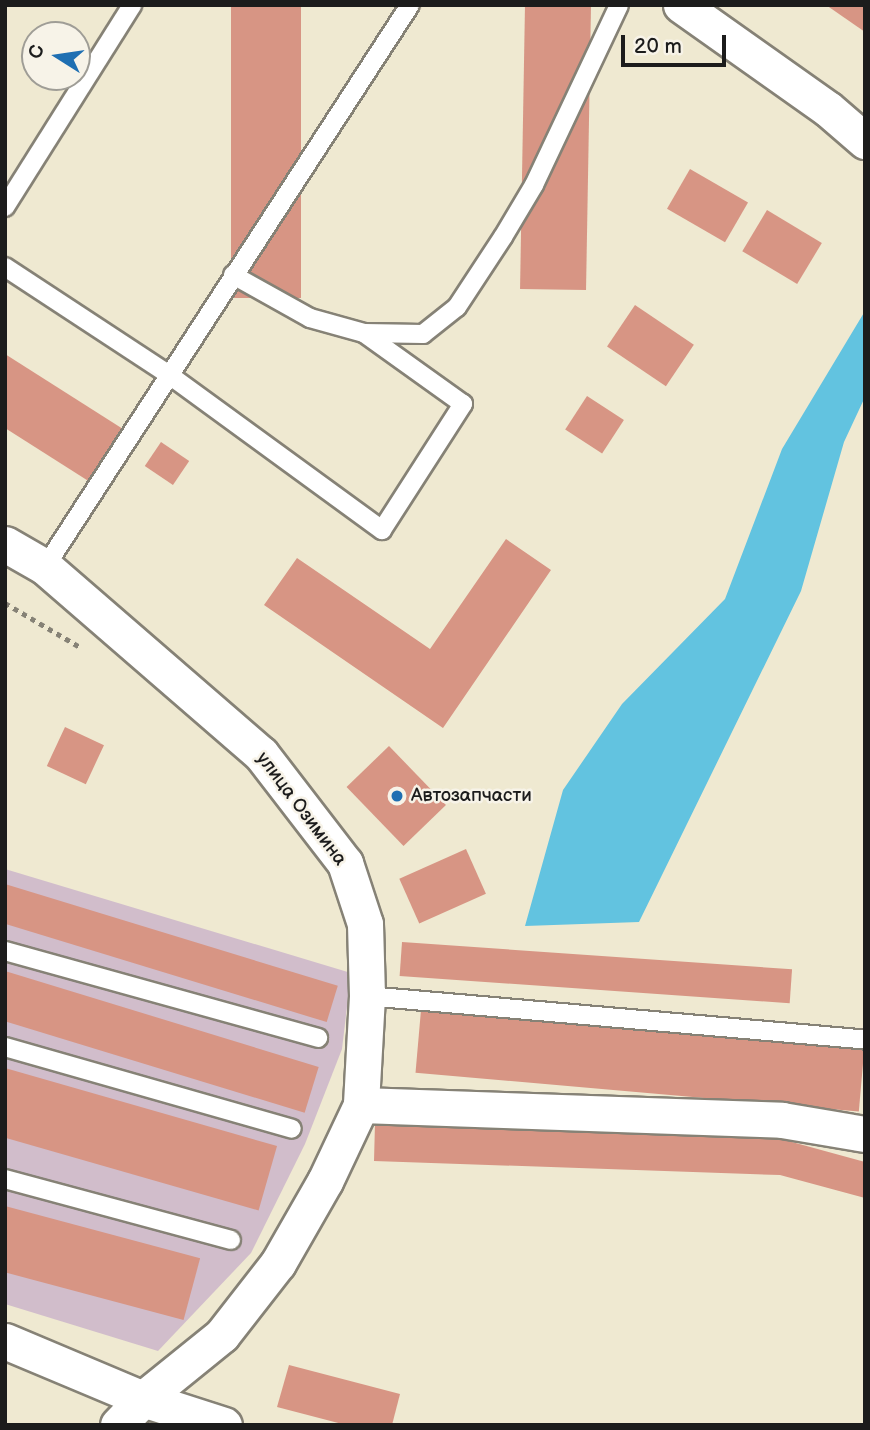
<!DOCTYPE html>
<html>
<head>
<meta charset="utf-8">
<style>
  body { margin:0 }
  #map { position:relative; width:870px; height:1430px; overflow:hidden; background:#efe9d1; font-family:"Balsamiq Sans",sans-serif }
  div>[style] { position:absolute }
  .industrial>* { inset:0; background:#d1bdcb }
  .water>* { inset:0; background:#62c3e0 }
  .building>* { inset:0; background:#d79584; transform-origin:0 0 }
  .path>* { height:4.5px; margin-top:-2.25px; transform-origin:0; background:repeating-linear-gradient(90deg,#868276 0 5px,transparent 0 10px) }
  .roads { filter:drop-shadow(2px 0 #868276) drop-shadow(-2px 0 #868276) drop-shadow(0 2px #868276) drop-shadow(0 -2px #868276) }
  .lane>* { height:18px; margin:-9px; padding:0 9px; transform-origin:9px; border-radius:9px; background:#fff }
  .street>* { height:35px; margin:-17.5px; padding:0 17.5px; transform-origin:17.5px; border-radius:17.5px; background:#fff }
  .dots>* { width:19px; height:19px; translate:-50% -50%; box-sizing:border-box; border:4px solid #f7f3e8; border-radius:50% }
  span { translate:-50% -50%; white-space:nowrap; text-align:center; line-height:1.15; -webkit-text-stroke:5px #f7f3e8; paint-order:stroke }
  .poi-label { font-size:19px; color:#1c1c1c }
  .left { translate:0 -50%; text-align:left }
  .street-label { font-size:19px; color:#1c1c1c }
  .frame { position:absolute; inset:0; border:7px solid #1c1c1c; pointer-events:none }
  .north { position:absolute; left:21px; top:21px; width:70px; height:70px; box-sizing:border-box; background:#f7f3e8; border:2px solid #9f9d96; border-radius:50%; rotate:282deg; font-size:19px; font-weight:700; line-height:28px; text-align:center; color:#1c1c1c }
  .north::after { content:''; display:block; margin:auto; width:24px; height:32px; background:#1f6fb2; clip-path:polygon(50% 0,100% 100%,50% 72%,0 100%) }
  .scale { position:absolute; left:621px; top:35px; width:105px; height:32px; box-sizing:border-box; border:4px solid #1c1c1c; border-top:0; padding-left:9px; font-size:21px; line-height:24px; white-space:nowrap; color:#1c1c1c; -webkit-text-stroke:5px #f7f3e8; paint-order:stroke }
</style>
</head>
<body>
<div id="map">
  <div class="industrial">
    <i style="clip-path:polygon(5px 869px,351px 973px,342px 1049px,305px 1144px,251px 1253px,158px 1351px,5px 1304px)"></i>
  </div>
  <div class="water">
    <i style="clip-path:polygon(865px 311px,865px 397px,844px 442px,801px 591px,639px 922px,525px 926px,563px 790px,622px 704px,725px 599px,782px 449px)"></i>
  </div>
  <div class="building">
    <i style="left:231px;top:5px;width:70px;height:293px"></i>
    <i style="left:525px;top:5px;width:66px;height:284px;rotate:1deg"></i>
    <i style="clip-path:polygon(826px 5px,865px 5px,865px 32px)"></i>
    <i style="left:690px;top:169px;width:67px;height:46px;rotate:30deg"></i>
    <i style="left:767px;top:210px;width:64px;height:48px;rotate:31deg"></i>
    <i style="left:635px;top:305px;width:71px;height:50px;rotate:34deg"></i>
    <i style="clip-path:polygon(5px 354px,134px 436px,101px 489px,5px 428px)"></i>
    <i style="left:587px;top:396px;width:44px;height:40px;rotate:33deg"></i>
    <i style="left:161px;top:442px;width:34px;height:29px;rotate:34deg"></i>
    <i style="clip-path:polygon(506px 539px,551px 570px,443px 728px,264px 605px,297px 558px,430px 649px)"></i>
    <i style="left:65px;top:727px;width:43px;height:43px;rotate:25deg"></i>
    <i style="left:389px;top:746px;width:82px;height:59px;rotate:46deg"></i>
    <i style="left:466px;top:849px;width:49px;height:73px;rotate:66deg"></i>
    <i style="left:5px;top:884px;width:348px;height:38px;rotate:17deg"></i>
    <i style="left:402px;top:942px;width:391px;height:34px;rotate:4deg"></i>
    <i style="left:5px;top:971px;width:328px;height:48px;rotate:17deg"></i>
    <i style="left:421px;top:1010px;width:445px;height:63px;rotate:5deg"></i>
    <i style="left:5px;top:1068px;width:283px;height:67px;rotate:16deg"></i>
    <i style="clip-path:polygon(375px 1123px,781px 1139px,865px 1162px,865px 1198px,780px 1175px,374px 1161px)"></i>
    <i style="left:5px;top:1206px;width:202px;height:64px;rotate:15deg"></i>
    <i style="clip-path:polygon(289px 1365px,400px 1394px,392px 1425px,346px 1425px,277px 1407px)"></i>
  </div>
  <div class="path">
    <i style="left:5px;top:603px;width:87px;rotate:30.4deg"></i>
  </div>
  <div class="roads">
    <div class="lane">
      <i style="left:5px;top:207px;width:239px;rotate:-57.8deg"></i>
      <i style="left:5px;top:267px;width:195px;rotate:33.3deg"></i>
      <i style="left:168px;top:374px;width:265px;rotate:36.1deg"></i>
      <i style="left:382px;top:530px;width:150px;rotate:-57.3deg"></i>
      <i style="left:463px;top:404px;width:122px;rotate:-144.4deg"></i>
      <i style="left:233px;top:275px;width:88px;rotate:29.2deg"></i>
      <i style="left:310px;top:318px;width:56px;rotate:15.5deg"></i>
      <i style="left:364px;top:333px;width:59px;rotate:1deg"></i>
      <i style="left:423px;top:334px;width:43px;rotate:-38.5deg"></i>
      <i style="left:457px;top:307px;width:84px;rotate:-56.7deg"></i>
      <i style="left:503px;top:237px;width:61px;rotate:-59.2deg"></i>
      <i style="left:534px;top:185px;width:199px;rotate:-64.7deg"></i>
      <i style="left:45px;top:567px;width:670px;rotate:-57deg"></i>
      <i style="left:5px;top:951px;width:325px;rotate:15.5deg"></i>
      <i style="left:367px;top:996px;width:500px;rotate:5deg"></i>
      <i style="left:5px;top:1047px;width:298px;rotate:15.9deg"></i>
      <i style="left:5px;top:1179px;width:234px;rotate:15.1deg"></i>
    </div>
    <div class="street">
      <i style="left:681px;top:5px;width:180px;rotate:35.3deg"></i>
      <i style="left:828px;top:109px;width:49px;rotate:40.9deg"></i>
      <i style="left:5px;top:544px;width:46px;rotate:29.9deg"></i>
      <i style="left:45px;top:567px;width:286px;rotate:40.9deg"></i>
      <i style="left:261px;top:754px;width:138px;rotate:52.4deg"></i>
      <i style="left:345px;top:863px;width:64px;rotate:71.8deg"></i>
      <i style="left:365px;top:924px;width:72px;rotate:88.4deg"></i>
      <i style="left:367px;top:996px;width:109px;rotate:93.2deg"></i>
      <i style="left:361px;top:1105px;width:84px;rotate:115.3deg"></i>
      <i style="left:325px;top:1181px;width:95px;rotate:119.8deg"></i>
      <i style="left:278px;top:1263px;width:91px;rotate:127.9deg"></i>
      <i style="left:222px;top:1335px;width:102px;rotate:141deg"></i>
      <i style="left:143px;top:1399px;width:36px;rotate:134deg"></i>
      <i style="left:361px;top:1105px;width:421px;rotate:2deg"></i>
      <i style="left:782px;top:1120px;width:84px;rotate:9.6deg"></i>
      <i style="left:5px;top:1341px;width:150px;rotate:22.8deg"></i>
      <i style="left:143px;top:1399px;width:85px;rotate:17.8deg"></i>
    </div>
  </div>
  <div class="dots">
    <i style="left:397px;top:796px;background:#1f6fb2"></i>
  </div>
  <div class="poi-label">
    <span class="left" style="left:411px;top:796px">Автозапчасти</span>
  </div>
  <div class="street-label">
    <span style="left:301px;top:809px;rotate:53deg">улица Озимина</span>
  </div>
  <div class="frame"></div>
  <div class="north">С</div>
  <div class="scale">20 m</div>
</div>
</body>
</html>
